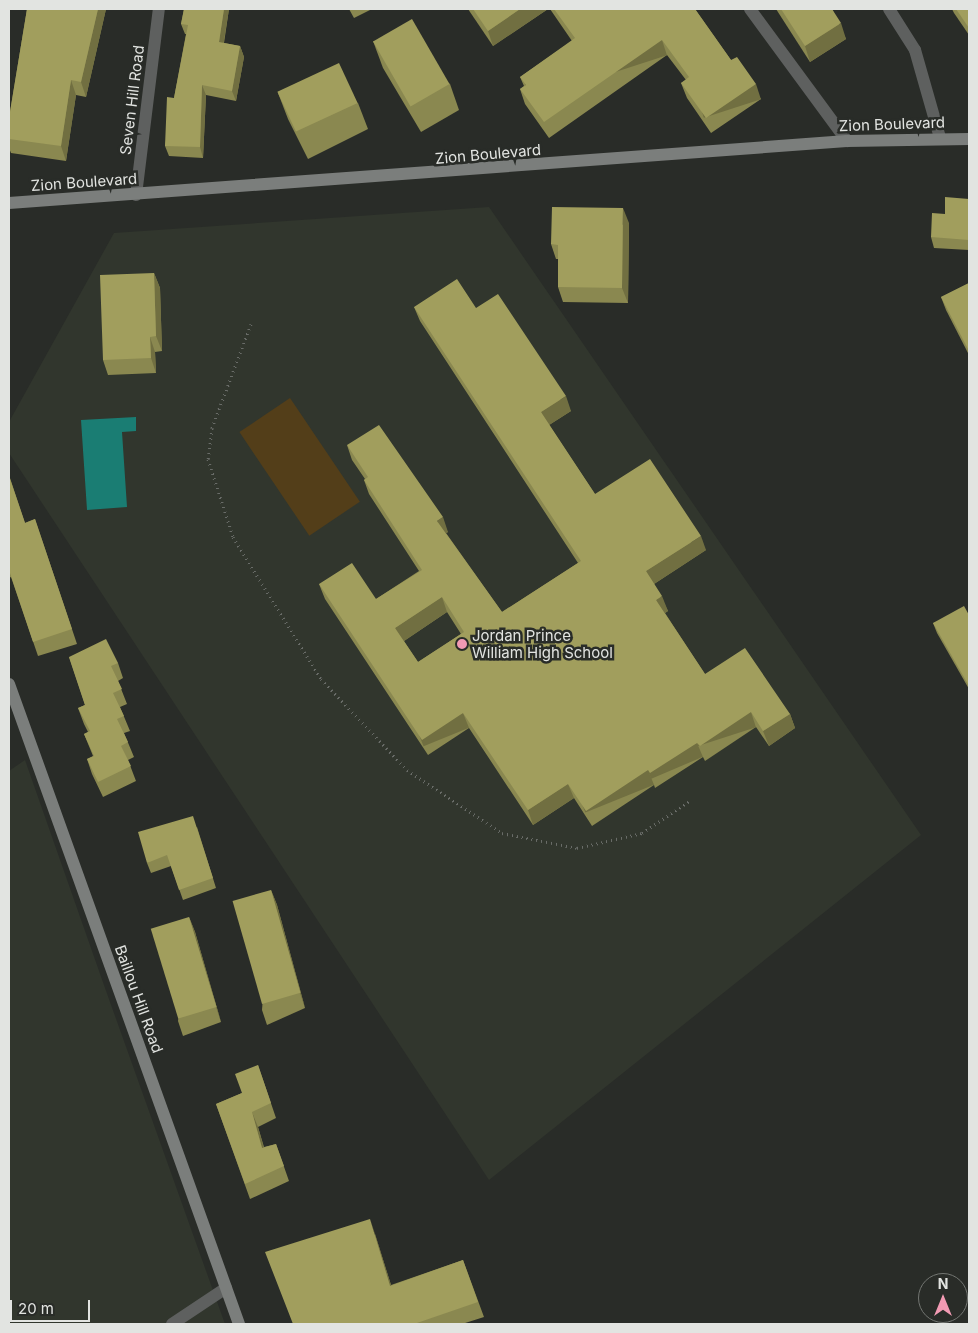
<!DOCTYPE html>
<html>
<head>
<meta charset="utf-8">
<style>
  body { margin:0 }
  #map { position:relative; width:978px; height:1333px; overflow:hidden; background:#292c28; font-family:Inter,sans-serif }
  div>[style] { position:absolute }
  .built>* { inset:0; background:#31362d }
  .green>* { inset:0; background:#533e19; transform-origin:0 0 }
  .water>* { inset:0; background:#1a7d73 }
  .path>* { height:3px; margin-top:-1.5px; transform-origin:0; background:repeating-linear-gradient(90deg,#696c68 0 1px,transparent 0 5px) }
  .lane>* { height:12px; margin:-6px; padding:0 6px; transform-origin:6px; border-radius:6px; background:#5e605f }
  .street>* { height:12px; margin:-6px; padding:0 6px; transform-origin:6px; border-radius:6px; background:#5e605f }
  .secondary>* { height:12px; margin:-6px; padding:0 6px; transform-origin:6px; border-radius:6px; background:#7b7e7c }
  .wall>* { inset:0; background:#8a8850 }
  .shaded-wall>* { inset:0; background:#716f41; transform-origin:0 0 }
  .building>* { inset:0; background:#a19e5d; transform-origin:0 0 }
  .dots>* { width:14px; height:14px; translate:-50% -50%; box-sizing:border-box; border:2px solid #292c28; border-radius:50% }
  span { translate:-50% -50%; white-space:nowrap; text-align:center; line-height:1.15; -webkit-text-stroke:5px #292c28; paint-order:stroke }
  .street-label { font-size:15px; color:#e2e4e1 }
  .poi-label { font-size:15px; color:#e2e4e1 }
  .left { translate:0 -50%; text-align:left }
  .frame { position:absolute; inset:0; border:10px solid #e2e4e1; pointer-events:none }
  .north { position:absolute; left:918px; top:1273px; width:50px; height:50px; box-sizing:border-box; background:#292c28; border:1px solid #737672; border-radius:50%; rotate:0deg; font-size:14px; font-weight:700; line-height:20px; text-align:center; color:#e2e4e1 }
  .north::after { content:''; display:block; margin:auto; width:18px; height:22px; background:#f19ab3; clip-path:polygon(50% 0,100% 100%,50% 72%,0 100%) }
  .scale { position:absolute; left:10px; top:1300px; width:80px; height:22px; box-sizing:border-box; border:2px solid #e2e4e1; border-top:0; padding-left:6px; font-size:15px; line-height:18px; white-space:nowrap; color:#e2e4e1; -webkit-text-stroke:4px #292c28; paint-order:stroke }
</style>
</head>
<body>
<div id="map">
  <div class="built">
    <i style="clip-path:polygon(489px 207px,921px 835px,489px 1180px,9px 453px,9px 422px,114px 233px)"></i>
    <i style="clip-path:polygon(25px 760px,105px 988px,225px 1324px,9px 1324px,9px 771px)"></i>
  </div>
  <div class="green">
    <i style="left:290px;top:398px;width:125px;height:61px;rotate:56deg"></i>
  </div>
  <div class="water">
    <i style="clip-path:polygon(136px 417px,136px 431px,122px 432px,127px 507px,87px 510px,81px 420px)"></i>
  </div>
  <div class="path">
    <i style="left:251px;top:324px;width:111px;rotate:110.6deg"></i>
    <i style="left:212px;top:428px;width:31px;rotate:97deg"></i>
    <i style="left:208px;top:459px;width:82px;rotate:72.2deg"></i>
    <i style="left:233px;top:537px;width:167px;rotate:58.2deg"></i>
    <i style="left:321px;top:679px;width:125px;rotate:46.6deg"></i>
    <i style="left:407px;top:770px;width:114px;rotate:33.6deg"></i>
    <i style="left:502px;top:833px;width:76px;rotate:11.3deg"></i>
    <i style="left:577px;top:848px;width:67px;rotate:-13deg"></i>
    <i style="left:642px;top:833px;width:59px;rotate:-34deg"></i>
  </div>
  <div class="lane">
    <i style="left:750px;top:9px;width:164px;rotate:53.7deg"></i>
    <i style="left:889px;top:9px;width:49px;rotate:57.6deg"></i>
    <i style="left:915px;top:50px;width:91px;rotate:74.1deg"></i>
  </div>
  <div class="street">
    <i style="left:136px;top:195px;width:187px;rotate:-83deg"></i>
    <i style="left:172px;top:1324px;width:65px;rotate:-33.7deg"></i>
  </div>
  <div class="secondary">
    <i style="left:9px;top:203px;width:840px;rotate:-4.23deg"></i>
    <i style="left:847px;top:141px;width:122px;rotate:-0.9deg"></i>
    <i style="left:9px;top:684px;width:680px;rotate:70.23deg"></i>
  </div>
  <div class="wall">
    <i style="clip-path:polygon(27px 9px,106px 9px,86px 97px,76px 95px,66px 161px,11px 153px,9px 148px,9px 118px)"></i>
    <i style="clip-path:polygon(184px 9px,229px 9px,224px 43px,240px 46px,244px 57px,236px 101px,206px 95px,203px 158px,169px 156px,165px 146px,186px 34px,185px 34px,181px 24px)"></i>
    <i style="clip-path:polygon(349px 9px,372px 9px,354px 18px)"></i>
    <i style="clip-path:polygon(468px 9px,548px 9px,493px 46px)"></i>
    <i style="clip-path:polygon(550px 9px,695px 9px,731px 60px,761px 99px,711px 133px,687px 98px,681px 83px,686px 80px,667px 55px,549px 138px,525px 104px,520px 89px,524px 86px,520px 77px,572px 41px)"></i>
    <i style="clip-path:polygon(776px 9px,832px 9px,846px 39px,810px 62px)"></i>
    <i style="clip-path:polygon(952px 9px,969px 9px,969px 35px,954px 13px)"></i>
    <i style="clip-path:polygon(373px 41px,450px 84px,459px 110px,421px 132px,383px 68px)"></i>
    <i style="clip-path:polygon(278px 93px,358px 103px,368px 129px,308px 159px,288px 119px)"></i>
    <i style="clip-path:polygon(969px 199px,969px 250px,934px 248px,931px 237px,945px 214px)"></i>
    <i style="clip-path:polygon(629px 223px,628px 303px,563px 302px,558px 287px,558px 259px,556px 259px,551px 244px)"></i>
    <i style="clip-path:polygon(154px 273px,160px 288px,162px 351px,155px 352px,156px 373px,108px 375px,103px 360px)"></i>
    <i style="clip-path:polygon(969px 283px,969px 355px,946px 310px,941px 297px)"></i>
    <i style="clip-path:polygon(evenodd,414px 307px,476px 308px,571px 411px,549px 425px,595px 494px,706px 550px,654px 584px,668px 611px,665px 613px,705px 674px,790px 714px,795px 728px,769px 746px,756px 727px,705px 761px,703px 757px,655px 788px,654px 785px,592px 826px,574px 798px,533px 825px,469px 728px,428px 755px,325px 599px,319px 584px,376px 599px,419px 571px,369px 494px,364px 480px,365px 479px,352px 460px,347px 445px,448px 532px,446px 533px,502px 612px,578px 563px,420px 321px,414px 307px,447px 612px,461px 634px,418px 662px,404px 641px,447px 612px)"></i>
    <i style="clip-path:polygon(9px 475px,25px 523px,35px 519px,77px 644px,38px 656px,11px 577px,9px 578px)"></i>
    <i style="clip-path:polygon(969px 615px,969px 689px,937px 633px,933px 623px)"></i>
    <i style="clip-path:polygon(69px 657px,118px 663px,123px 678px,118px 681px,127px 704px,120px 707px,130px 731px,124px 733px,134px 757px,128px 760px,136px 781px,103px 797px,92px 774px,87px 759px,93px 756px,84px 734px,88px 732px,84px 724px,78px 708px,85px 705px)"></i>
    <i style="clip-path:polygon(197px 827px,216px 888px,183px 900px,171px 866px,151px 873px,147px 863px)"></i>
    <i style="clip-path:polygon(271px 890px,277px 905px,305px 1008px,267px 1025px,262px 1010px)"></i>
    <i style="clip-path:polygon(189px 917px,195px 932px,221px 1022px,183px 1036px,178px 1021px)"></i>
    <i style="clip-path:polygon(258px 1065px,276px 1118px,258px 1127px,264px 1147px,276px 1144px,289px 1181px,250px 1199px,216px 1104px,242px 1093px)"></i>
    <i style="clip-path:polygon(375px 1234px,391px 1285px,463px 1260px,484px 1317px,462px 1324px,293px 1324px)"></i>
  </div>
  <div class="shaded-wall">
    <i style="clip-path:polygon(98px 9px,106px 9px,86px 97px,81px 82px)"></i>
    <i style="clip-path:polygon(224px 9px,229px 9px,222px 53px,219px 42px)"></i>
    <i style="clip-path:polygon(520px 9px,548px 9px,493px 46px,488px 31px)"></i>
    <i style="clip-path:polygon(841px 23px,846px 39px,810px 62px,805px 46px)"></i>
    <i style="left:662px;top:40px;width:16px;height:144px;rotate:72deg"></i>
    <i style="clip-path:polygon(240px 46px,244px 57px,236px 101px,232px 91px)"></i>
    <i style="clip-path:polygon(71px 80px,76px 95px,66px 161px,61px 146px)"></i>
    <i style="left:756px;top:84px;width:16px;height:60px;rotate:72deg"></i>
    <i style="clip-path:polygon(202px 85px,206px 95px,203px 158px,200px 147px)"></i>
    <i style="clip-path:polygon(623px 208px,629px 223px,628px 303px,622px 288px)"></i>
    <i style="clip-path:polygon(154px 273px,160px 288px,162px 351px,156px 336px)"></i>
    <i style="clip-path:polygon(150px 337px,155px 352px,156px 373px,151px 358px)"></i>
    <i style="clip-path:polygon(566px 396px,571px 411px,546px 427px,541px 412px)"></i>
    <i style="clip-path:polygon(443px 517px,448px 532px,442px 536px,437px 521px)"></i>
    <i style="clip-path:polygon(701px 536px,706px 550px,651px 586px,646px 571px)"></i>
    <i style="clip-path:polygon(662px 596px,668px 611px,662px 615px,656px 600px)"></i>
    <i style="clip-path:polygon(442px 597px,447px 612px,401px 643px,395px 628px)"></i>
    <i style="left:751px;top:712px;width:16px;height:61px;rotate:72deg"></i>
    <i style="left:463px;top:713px;width:16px;height:49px;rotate:68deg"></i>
    <i style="clip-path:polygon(790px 714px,795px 728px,769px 746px,763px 731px)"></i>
    <i style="left:697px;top:743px;width:15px;height:56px;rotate:67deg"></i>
    <i style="left:648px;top:770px;width:16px;height:74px;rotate:68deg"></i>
    <i style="clip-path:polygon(568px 784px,574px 798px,533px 825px,528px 810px)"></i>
    <i style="clip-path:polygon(271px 890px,277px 905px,305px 1008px,300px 993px)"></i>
    <i style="clip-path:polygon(189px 917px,195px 932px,221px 1022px,216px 1007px)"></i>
    <i style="clip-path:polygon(252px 1112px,258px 1127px,268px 1163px,262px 1148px)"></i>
    <i style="clip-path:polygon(370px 1219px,375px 1234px,396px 1301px,390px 1286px)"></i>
  </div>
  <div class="building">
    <i style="clip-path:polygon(27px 9px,98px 9px,81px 82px,71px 80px,61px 146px,9px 139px,9px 118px)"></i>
    <i style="clip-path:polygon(184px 9px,224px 9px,219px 42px,240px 46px,232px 91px,202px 85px,200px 147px,165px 146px,167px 97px,174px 98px,188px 25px,181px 24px)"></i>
    <i style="clip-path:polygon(473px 9px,520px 9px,488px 31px)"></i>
    <i style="clip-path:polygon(554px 9px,695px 9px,731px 60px,737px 57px,756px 84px,706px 118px,681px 83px,689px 77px,662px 40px,544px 122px,520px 89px,526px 85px,520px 77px,575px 38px)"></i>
    <i style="clip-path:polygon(781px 9px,832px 9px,841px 23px,805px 46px)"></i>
    <i style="clip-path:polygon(956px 9px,969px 9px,969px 28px)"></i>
    <i style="left:412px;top:19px;width:75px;height:45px;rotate:60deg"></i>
    <i style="left:339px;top:63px;width:44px;height:68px;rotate:65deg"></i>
    <i style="clip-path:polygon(945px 197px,969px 199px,969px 240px,931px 237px,932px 213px,945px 214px)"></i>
    <i style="clip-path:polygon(552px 207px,623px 208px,622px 288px,558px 287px,558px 245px,551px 244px)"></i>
    <i style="clip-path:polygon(154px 273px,156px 336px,150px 337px,151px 358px,103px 360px,100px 275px)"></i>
    <i style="clip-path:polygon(evenodd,457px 279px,476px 308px,498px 294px,566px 396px,541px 412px,595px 494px,650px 459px,701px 536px,646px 571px,662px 596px,656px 600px,705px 674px,745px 648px,790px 714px,763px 731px,751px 712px,700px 746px,697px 743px,650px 773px,648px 770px,586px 811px,568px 784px,528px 810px,463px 713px,422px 740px,319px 584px,352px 563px,376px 599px,422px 570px,364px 480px,368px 477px,347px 445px,379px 425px,443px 517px,437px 521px,502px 612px,581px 561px,414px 307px,457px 279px,442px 597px,464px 632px,418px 662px,395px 628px,442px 597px)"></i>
    <i style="clip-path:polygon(969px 283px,969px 351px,941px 297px)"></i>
    <i style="clip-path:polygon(9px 476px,25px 523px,35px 519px,72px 629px,33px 642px,9px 570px)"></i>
    <i style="clip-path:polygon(964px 606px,969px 615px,969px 686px,933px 623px)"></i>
    <i style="clip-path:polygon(106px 639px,118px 663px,111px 666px,122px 689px,113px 693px,124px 716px,117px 719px,128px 742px,121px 746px,131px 766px,98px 782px,87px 759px,94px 756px,84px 734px,90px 731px,78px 708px,85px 705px,69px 657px)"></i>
    <i style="clip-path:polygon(193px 816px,213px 878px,179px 890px,167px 855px,147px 863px,138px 832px)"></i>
    <i style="left:271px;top:890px;width:107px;height:40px;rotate:74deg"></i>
    <i style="left:189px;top:917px;width:94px;height:40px;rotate:73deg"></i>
    <i style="clip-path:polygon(258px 1065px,271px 1103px,252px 1112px,262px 1148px,276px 1144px,284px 1166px,245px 1184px,216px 1104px,242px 1093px,235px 1074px)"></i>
    <i style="clip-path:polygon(370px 1219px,390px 1286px,463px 1260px,478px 1302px,414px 1324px,293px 1324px,265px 1252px)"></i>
  </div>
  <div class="dots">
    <i style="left:462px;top:644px;background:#f19ab3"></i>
  </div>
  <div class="street-label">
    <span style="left:132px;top:100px;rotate:-83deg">Seven Hill Road</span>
    <span style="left:892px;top:124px;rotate:-2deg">Zion Boulevard</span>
    <span style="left:488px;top:154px;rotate:-5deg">Zion Boulevard</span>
    <span style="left:84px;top:182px;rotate:-4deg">Zion Boulevard</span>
    <span style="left:139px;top:999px;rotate:70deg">Baillou Hill Road</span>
  </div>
  <div class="poi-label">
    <span class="left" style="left:472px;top:644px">Jordan Prince<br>William High School</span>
  </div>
  <div class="frame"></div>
  <div class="north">N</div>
  <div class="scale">20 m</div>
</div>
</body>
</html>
